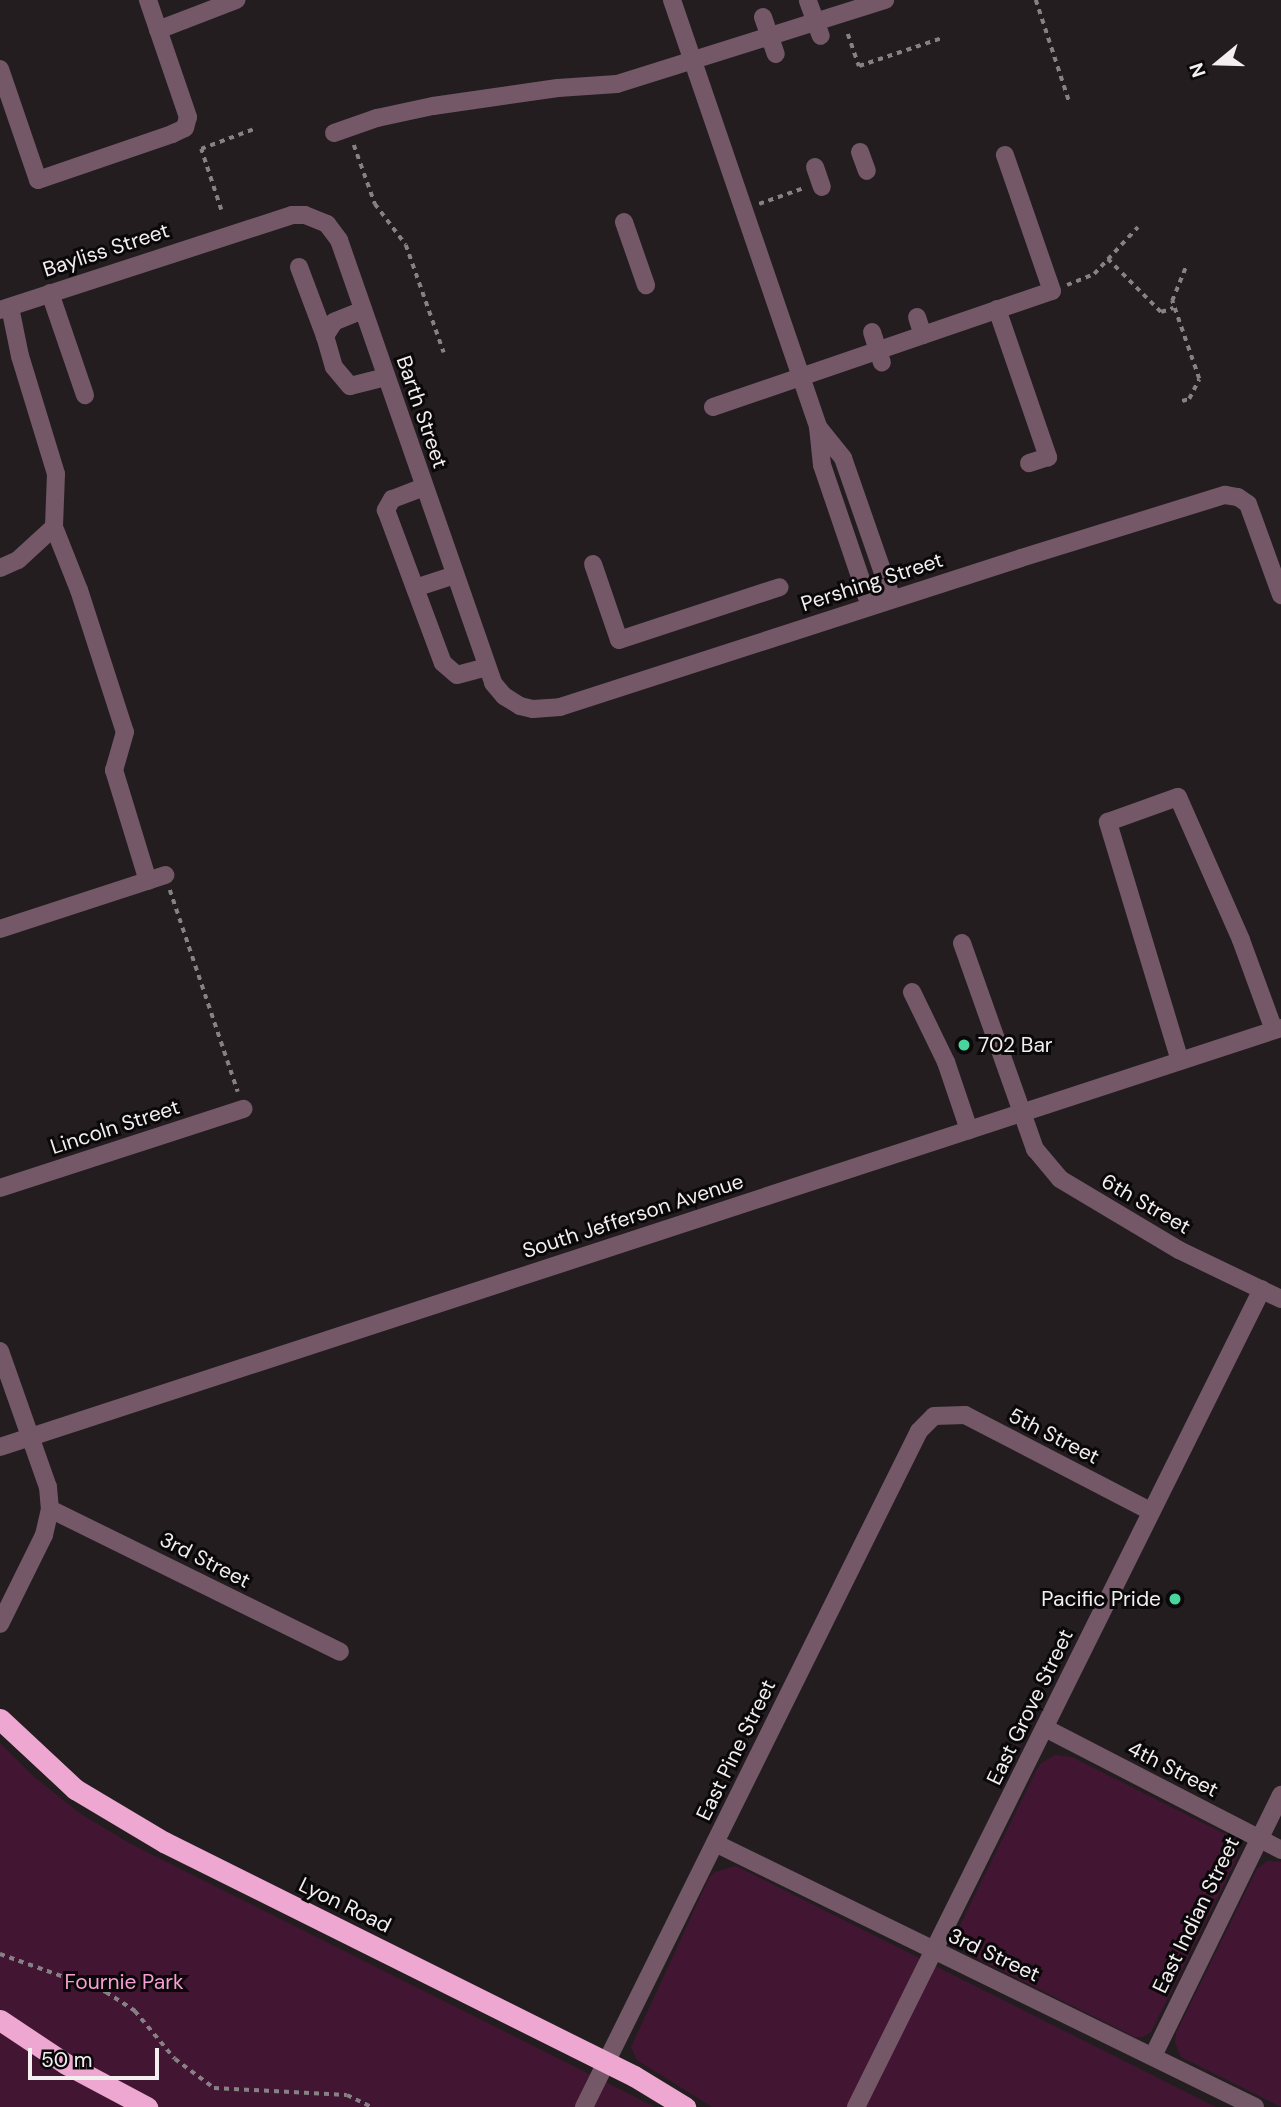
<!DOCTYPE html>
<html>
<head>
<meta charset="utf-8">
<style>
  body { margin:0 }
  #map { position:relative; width:1281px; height:2107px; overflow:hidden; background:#231d20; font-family:"DM Sans",sans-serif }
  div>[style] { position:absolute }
  .green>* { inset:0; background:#421633 }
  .path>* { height:3.5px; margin-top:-1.75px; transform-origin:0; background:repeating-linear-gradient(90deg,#868184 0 5px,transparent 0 10px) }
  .minor>* { height:18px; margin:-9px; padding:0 9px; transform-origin:9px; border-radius:9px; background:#745868 }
  .highway>* { height:21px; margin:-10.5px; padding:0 10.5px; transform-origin:10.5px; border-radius:10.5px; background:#eda7d1 }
  .dots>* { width:19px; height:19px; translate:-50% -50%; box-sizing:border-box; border:4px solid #0b0809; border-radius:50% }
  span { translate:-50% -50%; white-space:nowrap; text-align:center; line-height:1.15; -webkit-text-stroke:6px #0b0809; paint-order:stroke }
  .street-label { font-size:21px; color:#f3eff1 }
  .poi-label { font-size:21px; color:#f3eff1 }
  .left { translate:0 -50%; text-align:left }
  .right { translate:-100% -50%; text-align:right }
  .park-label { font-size:21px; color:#f99ed5 }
  .north { position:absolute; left:1183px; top:28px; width:70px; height:70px; -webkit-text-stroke:5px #0b0809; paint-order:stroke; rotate:251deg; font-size:19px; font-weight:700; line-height:28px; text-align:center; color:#f3eff1 }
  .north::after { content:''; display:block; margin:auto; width:24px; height:32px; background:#f3eff1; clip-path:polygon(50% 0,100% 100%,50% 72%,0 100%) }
  .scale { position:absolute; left:28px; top:2048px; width:131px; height:32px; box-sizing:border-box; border:4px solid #f3eff1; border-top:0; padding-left:9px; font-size:21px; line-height:24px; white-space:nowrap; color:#f3eff1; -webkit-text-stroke:5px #0b0809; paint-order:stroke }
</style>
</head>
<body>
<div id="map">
  <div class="green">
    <i style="clip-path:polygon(0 1743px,33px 1776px,81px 1814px,129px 1843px,655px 2107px,0 2107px)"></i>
    <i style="clip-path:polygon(1055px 1755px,1072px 1757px,1235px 1839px,1239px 1845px,1238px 1856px,1151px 2032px,1143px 2037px,1135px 2037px,974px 1957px,961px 1943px,959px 1927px,1036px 1771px,1040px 1764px)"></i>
    <i style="clip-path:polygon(1267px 1861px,1281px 1862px,1281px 2107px,1181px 2057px,1175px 2043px,1176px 2033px,1257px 1869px)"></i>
    <i style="clip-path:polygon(736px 1866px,1216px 2107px,712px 2107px,637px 2060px,631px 2047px,709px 1878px,715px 1872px)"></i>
  </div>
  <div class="path">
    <i style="left:1036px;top:0;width:109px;rotate:71.9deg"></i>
    <i style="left:848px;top:34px;width:34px;rotate:71deg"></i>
    <i style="left:859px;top:66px;width:88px;rotate:-18.6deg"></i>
    <i style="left:354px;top:145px;width:63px;rotate:70.4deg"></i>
    <i style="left:375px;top:204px;width:51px;rotate:52.9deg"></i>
    <i style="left:406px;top:245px;width:114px;rotate:70.6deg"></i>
    <i style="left:759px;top:204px;width:48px;rotate:-19.6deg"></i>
    <i style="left:221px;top:210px;width:64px;rotate:-108.2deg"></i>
    <i style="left:201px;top:149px;width:57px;rotate:-20.7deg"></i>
    <i style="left:1108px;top:259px;width:75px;rotate:45deg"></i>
    <i style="left:1161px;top:312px;width:13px;rotate:-18deg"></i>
    <i style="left:1067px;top:285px;width:29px;rotate:-22deg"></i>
    <i style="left:1094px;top:274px;width:64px;rotate:-46.9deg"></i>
    <i style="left:1182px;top:401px;width:7px;rotate:-16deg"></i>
    <i style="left:1189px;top:399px;width:22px;rotate:-63deg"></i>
    <i style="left:1199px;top:379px;width:83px;rotate:-109.1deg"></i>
    <i style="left:1172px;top:301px;width:37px;rotate:-68deg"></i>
    <i style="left:170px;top:890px;width:213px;rotate:71.4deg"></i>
    <i style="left:0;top:1954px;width:113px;rotate:19.7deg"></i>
    <i style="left:106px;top:1992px;width:35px;rotate:33deg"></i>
    <i style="left:135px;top:2011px;width:62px;rotate:50.2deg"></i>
    <i style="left:175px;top:2059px;width:49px;rotate:36.6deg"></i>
    <i style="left:214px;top:2088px;width:133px;rotate:3deg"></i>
    <i style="left:347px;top:2095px;width:28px;rotate:26deg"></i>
  </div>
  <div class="minor">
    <i style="left:672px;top:0;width:451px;rotate:71.1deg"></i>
    <i style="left:818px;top:427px;width:38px;rotate:84deg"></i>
    <i style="left:822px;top:465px;width:149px;rotate:71.2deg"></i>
    <i style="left:808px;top:1px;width:37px;rotate:70deg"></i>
    <i style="left:763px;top:17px;width:39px;rotate:71deg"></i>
    <i style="left:158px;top:30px;width:84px;rotate:-21deg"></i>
    <i style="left:0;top:69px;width:117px;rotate:71.1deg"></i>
    <i style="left:38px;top:180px;width:142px;rotate:-18.9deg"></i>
    <i style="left:172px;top:134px;width:14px;rotate:-25deg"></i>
    <i style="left:185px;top:128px;width:11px;rotate:-75deg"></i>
    <i style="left:188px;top:117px;width:124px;rotate:-108.9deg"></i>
    <i style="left:334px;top:133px;width:46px;rotate:-19.2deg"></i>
    <i style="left:377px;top:118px;width:57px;rotate:-12.1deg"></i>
    <i style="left:433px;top:106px;width:126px;rotate:-8.2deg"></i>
    <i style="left:558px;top:88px;width:59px;rotate:-3.9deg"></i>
    <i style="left:617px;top:84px;width:281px;rotate:-17.4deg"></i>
    <i style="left:860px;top:152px;width:20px;rotate:70deg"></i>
    <i style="left:815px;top:167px;width:21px;rotate:71deg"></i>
    <i style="left:624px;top:222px;width:67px;rotate:70.8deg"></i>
    <i style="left:299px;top:267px;width:74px;rotate:69.4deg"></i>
    <i style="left:50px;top:293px;width:108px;rotate:71.1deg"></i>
    <i style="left:10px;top:307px;width:50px;rotate:78.5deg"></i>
    <i style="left:20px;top:356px;width:123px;rotate:73deg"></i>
    <i style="left:56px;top:474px;width:53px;rotate:92.2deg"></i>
    <i style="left:54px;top:527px;width:68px;rotate:68.4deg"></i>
    <i style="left:79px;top:590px;width:149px;rotate:72.1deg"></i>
    <i style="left:125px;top:732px;width:40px;rotate:106deg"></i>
    <i style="left:114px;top:770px;width:116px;rotate:73deg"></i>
    <i style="left:997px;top:309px;width:157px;rotate:71deg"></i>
    <i style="left:1048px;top:457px;width:20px;rotate:162deg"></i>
    <i style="left:0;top:310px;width:307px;rotate:-18deg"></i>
    <i style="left:292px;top:215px;width:13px"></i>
    <i style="left:305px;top:215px;width:24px;rotate:22deg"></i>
    <i style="left:327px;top:224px;width:20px;rotate:53deg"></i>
    <i style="left:339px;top:240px;width:469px;rotate:70.8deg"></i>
    <i style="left:493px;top:683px;width:17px;rotate:50deg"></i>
    <i style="left:504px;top:696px;width:19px;rotate:32deg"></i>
    <i style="left:520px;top:706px;width:13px;rotate:13deg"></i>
    <i style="left:533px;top:709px;width:27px;rotate:-4deg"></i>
    <i style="left:560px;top:707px;width:484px;rotate:-17.9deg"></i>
    <i style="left:1021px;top:558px;width:214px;rotate:-17.2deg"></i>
    <i style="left:1225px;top:495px;width:13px;rotate:9deg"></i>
    <i style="left:1238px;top:497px;width:12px;rotate:35deg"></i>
    <i style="left:1248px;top:504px;width:97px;rotate:70.1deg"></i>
    <i style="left:363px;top:310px;width:31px;rotate:158deg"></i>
    <i style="left:334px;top:322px;width:17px;rotate:123deg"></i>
    <i style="left:325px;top:336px;width:32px;rotate:74deg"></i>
    <i style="left:334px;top:367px;width:25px;rotate:50deg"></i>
    <i style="left:350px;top:386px;width:37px;rotate:-14deg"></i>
    <i style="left:917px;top:317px;width:19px;rotate:72deg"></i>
    <i style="left:872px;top:332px;width:32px;rotate:72deg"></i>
    <i style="left:713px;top:407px;width:358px;rotate:-18.9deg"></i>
    <i style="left:1052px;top:291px;width:144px;rotate:-109.1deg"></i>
    <i style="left:818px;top:427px;width:40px;rotate:51deg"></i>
    <i style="left:843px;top:458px;width:149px;rotate:70.8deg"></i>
    <i style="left:424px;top:487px;width:34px;rotate:159deg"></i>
    <i style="left:392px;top:499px;width:13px;rotate:119deg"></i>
    <i style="left:386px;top:510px;width:163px;rotate:69.6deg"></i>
    <i style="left:443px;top:663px;width:18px;rotate:41deg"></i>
    <i style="left:457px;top:675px;width:31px;rotate:-15deg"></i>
    <i style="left:593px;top:564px;width:80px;rotate:71.1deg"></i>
    <i style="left:619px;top:640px;width:169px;rotate:-18.2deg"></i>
    <i style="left:0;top:568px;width:20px;rotate:-24deg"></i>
    <i style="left:18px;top:560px;width:49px;rotate:-42.5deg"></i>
    <i style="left:415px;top:588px;width:42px;rotate:-18deg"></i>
    <i style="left:0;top:929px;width:174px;rotate:-18.1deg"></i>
    <i style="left:962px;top:943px;width:219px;rotate:70.5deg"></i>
    <i style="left:1035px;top:1149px;width:39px;rotate:50deg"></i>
    <i style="left:1060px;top:1179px;width:139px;rotate:30.8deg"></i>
    <i style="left:1179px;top:1250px;width:113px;rotate:25.7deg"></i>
    <i style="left:912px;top:992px;width:78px;rotate:64.1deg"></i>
    <i style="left:946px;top:1062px;width:72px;rotate:71.3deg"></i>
    <i style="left:1180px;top:1061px;width:250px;rotate:-106.8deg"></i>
    <i style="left:1108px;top:822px;width:74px;rotate:-19.7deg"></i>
    <i style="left:1178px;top:797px;width:156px;rotate:66.2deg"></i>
    <i style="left:1241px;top:940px;width:96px;rotate:69.9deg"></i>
    <i style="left:0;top:1188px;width:256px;rotate:-18deg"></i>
    <i style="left:0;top:1351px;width:144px;rotate:70.6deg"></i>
    <i style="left:48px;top:1487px;width:22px;rotate:85deg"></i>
    <i style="left:50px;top:1509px;width:27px;rotate:103deg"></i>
    <i style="left:44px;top:1535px;width:99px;rotate:116.3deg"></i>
    <i style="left:0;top:1447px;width:1348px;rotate:-18.11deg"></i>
    <i style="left:50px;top:1509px;width:323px;rotate:26.2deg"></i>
    <i style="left:1045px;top:1728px;width:266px;rotate:27.3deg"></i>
    <i style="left:715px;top:1843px;width:601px;rotate:26.05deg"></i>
    <i style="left:1153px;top:2056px;width:291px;rotate:-63.9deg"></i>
    <i style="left:584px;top:2107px;width:754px;rotate:-63.64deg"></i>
    <i style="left:919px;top:1431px;width:21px;rotate:-45deg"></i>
    <i style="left:934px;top:1416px;width:31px;rotate:-2deg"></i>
    <i style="left:965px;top:1415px;width:208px;rotate:27.4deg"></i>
    <i style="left:856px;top:2107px;width:913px;rotate:-63.6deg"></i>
  </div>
  <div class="highway">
    <i style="left:0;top:1719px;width:103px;rotate:43deg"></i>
    <i style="left:75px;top:1789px;width:104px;rotate:30.8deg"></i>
    <i style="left:164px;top:1842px;width:525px;rotate:26.47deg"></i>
    <i style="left:634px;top:2076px;width:60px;rotate:31.3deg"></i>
    <i style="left:0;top:2020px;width:79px;rotate:33.7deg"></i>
    <i style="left:66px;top:2064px;width:92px;rotate:28deg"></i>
  </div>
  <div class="dots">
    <i style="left:964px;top:1045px;background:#48d49d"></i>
    <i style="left:1175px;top:1599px;background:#48d49d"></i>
  </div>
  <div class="street-label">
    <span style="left:106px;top:250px;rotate:-18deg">Bayliss Street</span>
    <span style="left:422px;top:412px;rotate:71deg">Barth Street</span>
    <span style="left:872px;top:582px;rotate:-18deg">Pershing Street</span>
    <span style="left:115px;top:1127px;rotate:-18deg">Lincoln Street</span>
    <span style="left:1146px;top:1204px;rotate:30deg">6th Street</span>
    <span style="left:633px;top:1216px;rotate:-18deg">South Jefferson Avenue</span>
    <span style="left:1054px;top:1436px;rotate:27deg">5th Street</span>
    <span style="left:205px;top:1560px;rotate:27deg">3rd Street</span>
    <span style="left:1030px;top:1707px;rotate:-64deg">East Grove Street</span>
    <span style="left:736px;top:1750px;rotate:-64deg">East Pine Street</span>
    <span style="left:1173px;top:1769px;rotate:27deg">4th Street</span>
    <span style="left:345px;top:1905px;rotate:26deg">Lyon Road</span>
    <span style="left:1196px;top:1915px;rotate:-64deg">East Indian Street</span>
    <span style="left:994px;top:1955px;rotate:25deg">3rd Street</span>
  </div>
  <div class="poi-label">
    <span class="left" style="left:978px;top:1045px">702 Bar</span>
    <span class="right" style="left:1161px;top:1599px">Pacific Pride</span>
  </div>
  <div class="park-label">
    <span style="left:124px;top:1982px">Fournie Park</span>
  </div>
  <div class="north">N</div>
  <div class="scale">50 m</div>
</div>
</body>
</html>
